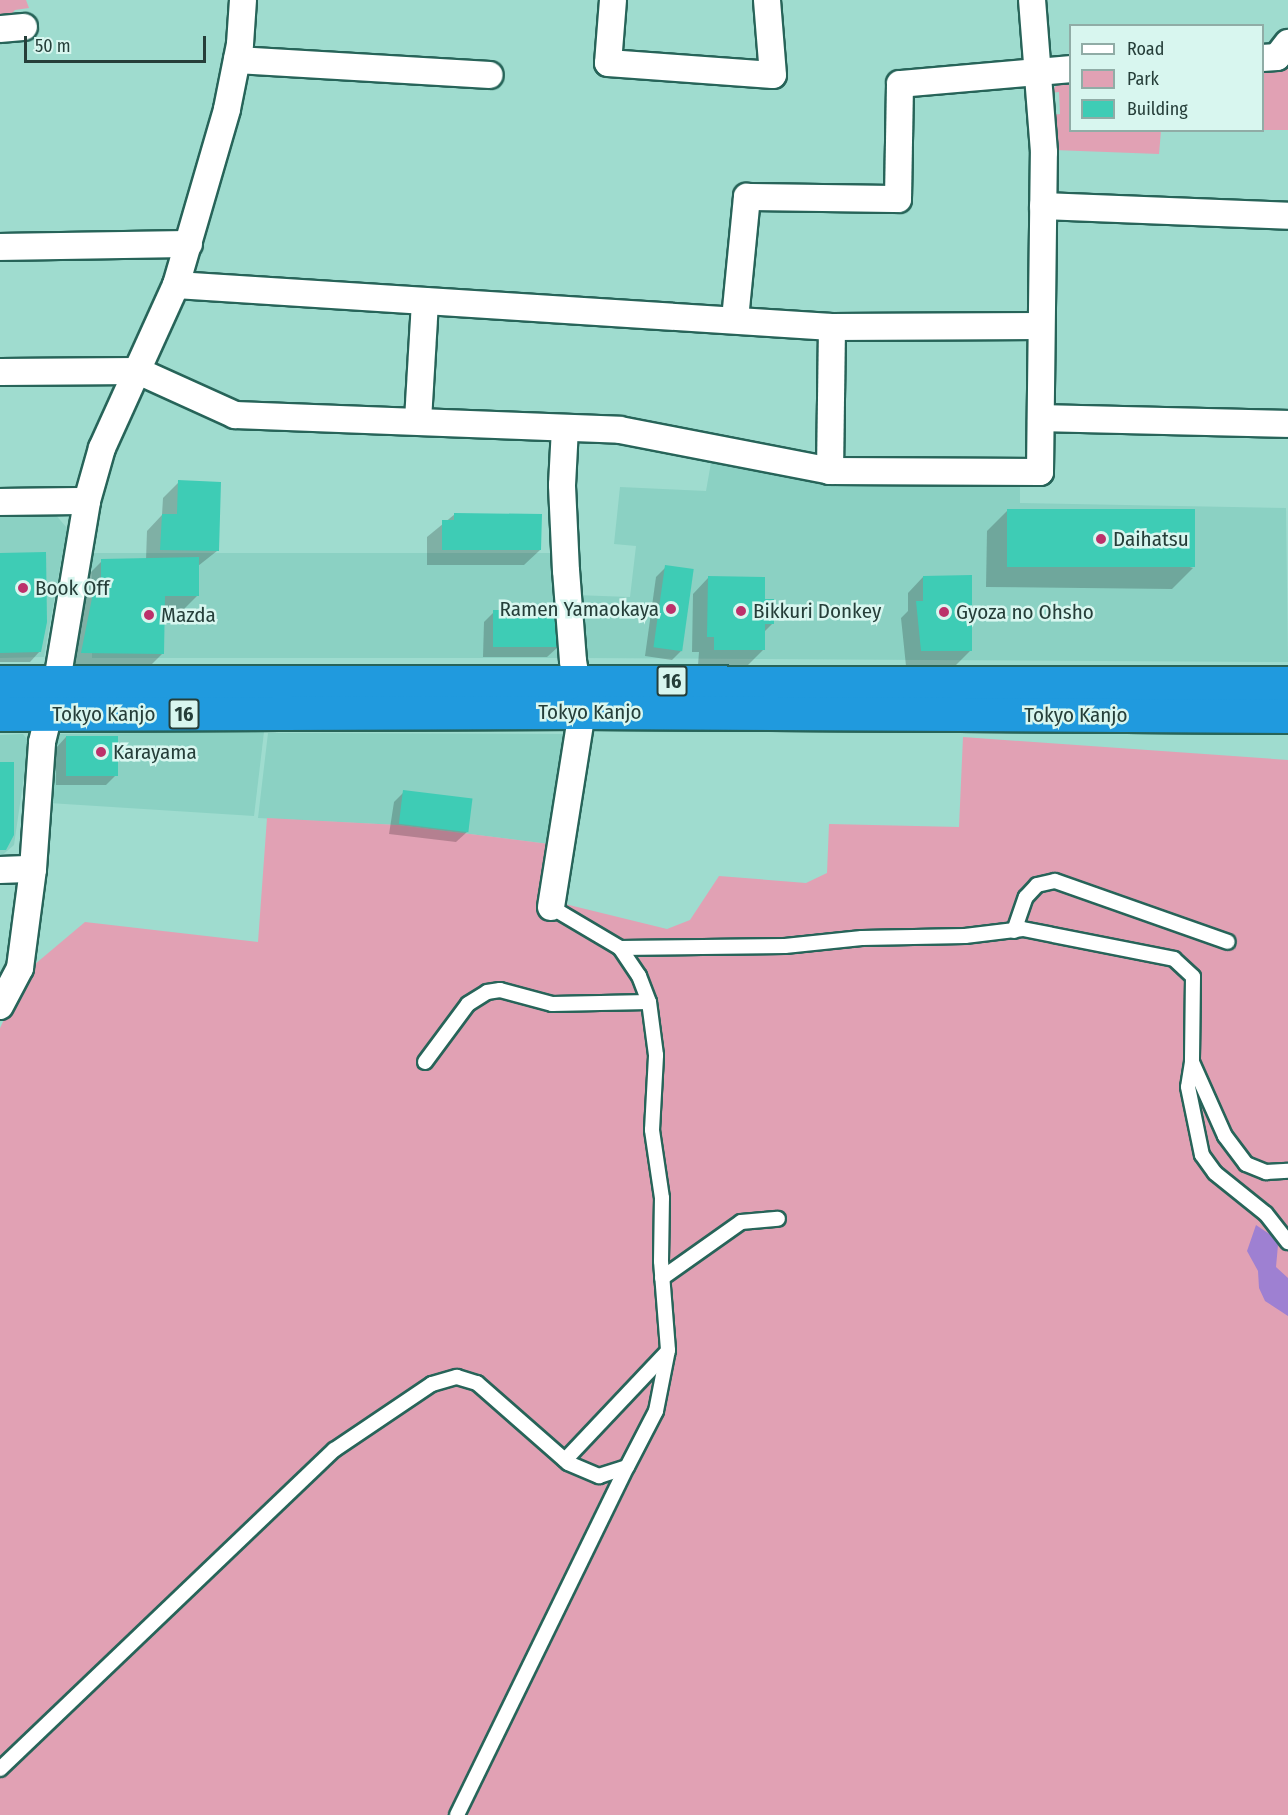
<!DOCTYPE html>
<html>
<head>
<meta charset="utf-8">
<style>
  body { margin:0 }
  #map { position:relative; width:1288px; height:1815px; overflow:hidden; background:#9fdccf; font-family:"Fira Sans Condensed",sans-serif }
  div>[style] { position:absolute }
  .built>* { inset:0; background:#8bd1c3; transform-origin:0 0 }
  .green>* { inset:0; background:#e1a1b4; transform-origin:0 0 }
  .water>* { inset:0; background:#9e80d2 }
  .shadow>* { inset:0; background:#0003 }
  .building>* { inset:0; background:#3eccb5; transform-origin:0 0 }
  .roads { filter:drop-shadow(2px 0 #276459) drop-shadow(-2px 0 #276459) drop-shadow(0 2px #276459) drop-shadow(0 -2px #276459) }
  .lane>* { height:14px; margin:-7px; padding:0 7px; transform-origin:7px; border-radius:7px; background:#fff }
  .street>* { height:26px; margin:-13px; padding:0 13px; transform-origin:13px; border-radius:13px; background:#fff }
  .highway>* { height:33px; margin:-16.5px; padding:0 16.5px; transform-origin:16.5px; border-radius:16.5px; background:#209ade }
  .dots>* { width:16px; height:16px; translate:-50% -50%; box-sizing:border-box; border:3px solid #d8f6ef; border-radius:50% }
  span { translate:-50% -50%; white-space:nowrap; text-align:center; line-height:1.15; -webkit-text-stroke:5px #d8f6ef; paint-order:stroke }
  .shield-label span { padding:2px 4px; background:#d8f6ef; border:2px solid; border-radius:4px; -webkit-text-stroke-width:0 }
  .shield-label { font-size:20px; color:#253e39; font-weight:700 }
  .poi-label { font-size:21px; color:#253e39 }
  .left { translate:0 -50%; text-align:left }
  .right { translate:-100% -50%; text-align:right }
  .street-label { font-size:21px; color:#253e39 }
  .legend { position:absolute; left:1069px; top:24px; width:195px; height:108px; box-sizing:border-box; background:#d8f6ef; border:2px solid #90aca6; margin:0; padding:8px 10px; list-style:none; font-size:18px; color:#253e39 }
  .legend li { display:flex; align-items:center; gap:12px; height:30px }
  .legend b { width:30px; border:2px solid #90aca6 }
  .scale { position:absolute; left:24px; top:36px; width:182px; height:27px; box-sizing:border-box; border:3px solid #253e39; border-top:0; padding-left:8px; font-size:18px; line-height:21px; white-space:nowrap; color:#253e39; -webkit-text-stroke:4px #d8f6ef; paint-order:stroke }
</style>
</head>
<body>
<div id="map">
  <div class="built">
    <i style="clip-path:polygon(712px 457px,1020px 480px,1020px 503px,1286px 508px,1288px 662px,579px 658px,575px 595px,630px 597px,636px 546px,614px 544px,620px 487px,706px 491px)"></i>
    <i style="clip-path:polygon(55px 514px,67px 528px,44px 657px,0 658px,0 516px)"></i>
    <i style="left:92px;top:553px;width:465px;height:105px"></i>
    <i style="clip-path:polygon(264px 732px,254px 816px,49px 803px,53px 741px,59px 734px)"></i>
    <i style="clip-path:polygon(268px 733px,574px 734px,557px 845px,398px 825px,258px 818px)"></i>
    <i style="clip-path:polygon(23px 734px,29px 742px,14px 845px,0 857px,0 735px)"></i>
  </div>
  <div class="green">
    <i style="clip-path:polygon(0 0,26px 0,29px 8px,15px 10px,7px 19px,0 20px)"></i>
    <i style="left:1288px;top:64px;width:66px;height:26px;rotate:90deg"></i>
    <i style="clip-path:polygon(1070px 80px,1070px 130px,1161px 131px,1159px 154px,1054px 150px,1052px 115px,1060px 114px,1059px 92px,1050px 93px,1060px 81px)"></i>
    <i style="clip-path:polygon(963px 737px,1288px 760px,1288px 1815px,0 1815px,0 1028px,28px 970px,85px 922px,258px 942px,267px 818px,398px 825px,557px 845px,557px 898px,565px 904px,667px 929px,690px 920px,719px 876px,806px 883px,827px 873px,829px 824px,959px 827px)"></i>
  </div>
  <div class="water">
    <i style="clip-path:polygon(1256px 1225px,1274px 1237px,1278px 1245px,1276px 1267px,1288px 1278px,1288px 1316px,1265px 1301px,1259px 1288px,1258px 1271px,1247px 1251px)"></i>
  </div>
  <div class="shadow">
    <i style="clip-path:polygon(179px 482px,217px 551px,198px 566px,197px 596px,177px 616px,163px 616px,163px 653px,142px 674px,61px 673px,81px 582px,102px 561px,146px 560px,147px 531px,162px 515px,163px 498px)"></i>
    <i style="clip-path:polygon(1008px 510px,1193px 568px,1172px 589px,986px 587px,987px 531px)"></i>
    <i style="clip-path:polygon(455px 514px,540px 550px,524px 565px,427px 565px,427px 537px)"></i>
    <i style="clip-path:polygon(0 554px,40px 651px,30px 662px,0 662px)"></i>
    <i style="clip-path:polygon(666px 567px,682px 650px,672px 660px,645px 656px,656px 577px)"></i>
    <i style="clip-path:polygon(923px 577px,971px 650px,955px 666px,906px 666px,901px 618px,908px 611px,908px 593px)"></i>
    <i style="clip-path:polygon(708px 578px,764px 600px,773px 623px,764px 632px,763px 650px,747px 666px,698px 665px,699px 652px,692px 652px,693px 594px)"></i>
    <i style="clip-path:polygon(494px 612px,558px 647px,547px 657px,483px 657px,484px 622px)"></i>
    <i style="clip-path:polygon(66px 737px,116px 775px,106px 785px,56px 785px,56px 748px)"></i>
    <i style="clip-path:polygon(404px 792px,467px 832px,456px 842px,389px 834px,394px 802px)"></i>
  </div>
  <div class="building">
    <i style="clip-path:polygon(178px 480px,221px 482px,219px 551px,160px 550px,162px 514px,177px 514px)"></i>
    <i style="left:1007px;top:509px;width:188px;height:58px"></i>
    <i style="clip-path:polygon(454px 513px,542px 514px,541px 550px,442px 550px,442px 520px,454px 520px)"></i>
    <i style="clip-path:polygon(46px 552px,47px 622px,41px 652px,0 653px,0 553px)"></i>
    <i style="clip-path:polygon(199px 557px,199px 596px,165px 596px,164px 654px,81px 653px,93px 593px,101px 590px,101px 559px)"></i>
    <i style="left:665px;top:565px;width:29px;height:83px;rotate:8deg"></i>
    <i style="clip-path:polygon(972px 575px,972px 651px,921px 651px,916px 601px,923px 601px,923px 576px)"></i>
    <i style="clip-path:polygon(708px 576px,765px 577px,765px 599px,774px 599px,774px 624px,765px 624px,765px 650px,714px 650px,714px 637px,707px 637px)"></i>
    <i style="left:493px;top:610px;width:66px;height:37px"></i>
    <i style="left:66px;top:736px;width:52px;height:40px"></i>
    <i style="clip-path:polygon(0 762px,14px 762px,14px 835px,6px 850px,0 850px)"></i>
    <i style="left:403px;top:790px;width:70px;height:34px;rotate:7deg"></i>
  </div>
  <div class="roads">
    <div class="lane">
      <i style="left:551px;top:907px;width:80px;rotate:30.7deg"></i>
      <i style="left:620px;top:948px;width:165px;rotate:-0.7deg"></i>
      <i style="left:785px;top:946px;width:77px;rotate:-5.9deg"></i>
      <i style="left:862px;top:938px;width:103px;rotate:-1.1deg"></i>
      <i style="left:965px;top:936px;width:58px;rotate:-6.9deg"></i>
      <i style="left:1023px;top:929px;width:154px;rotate:11.2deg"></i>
      <i style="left:1174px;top:959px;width:26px;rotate:43deg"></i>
      <i style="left:1193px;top:977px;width:85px;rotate:90.7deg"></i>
      <i style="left:1192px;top:1062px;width:81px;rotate:66deg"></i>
      <i style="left:1225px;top:1136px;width:35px;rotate:53deg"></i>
      <i style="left:1246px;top:1164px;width:22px;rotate:22deg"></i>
      <i style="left:1266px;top:1172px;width:22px;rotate:-3deg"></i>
      <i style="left:1014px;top:931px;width:36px;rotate:-71deg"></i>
      <i style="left:1026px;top:897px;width:16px;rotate:-47deg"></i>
      <i style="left:1037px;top:885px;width:18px;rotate:-13deg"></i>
      <i style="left:1055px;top:881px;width:183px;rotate:19.4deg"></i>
      <i style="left:425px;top:1062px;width:72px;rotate:-53.4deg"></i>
      <i style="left:468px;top:1004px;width:22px;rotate:-32deg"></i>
      <i style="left:487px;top:992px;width:13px;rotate:-9deg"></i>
      <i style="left:500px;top:990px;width:54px;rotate:15.1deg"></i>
      <i style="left:552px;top:1004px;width:97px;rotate:-1.2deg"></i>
      <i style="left:1192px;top:1062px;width:25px;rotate:99deg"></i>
      <i style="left:1188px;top:1087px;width:69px;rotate:78.4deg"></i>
      <i style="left:1202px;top:1155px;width:22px;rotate:54deg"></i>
      <i style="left:1215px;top:1173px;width:65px;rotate:38.8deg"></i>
      <i style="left:1266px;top:1214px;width:36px;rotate:52deg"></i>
      <i style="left:662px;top:1278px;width:97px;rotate:-35.3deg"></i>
      <i style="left:741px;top:1222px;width:37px;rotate:-5deg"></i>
      <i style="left:565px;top:1460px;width:149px;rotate:-46.6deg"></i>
      <i style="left:0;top:1769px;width:462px;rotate:-43.7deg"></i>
      <i style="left:334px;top:1450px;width:118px;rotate:-34deg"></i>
      <i style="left:432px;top:1384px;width:26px;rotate:-16deg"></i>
      <i style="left:457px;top:1377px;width:21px;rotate:17deg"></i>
      <i style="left:477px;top:1383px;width:121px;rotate:41.3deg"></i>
      <i style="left:568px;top:1463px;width:34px;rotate:23deg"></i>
      <i style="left:599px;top:1476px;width:29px;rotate:-18deg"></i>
      <i style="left:627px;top:1467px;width:63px;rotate:-62.6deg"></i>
      <i style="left:656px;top:1411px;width:62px;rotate:-78.9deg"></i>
      <i style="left:668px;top:1350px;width:89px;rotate:-94.5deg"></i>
      <i style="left:661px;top:1261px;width:63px;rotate:-89.1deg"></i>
      <i style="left:662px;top:1198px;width:69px;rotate:-98.4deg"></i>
      <i style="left:652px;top:1130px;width:75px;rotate:-86.9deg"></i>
      <i style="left:656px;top:1055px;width:53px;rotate:-97.5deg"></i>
      <i style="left:649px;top:1002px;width:28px;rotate:-111deg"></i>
      <i style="left:639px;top:976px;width:34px;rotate:-124deg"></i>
      <i style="left:457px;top:1815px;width:387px;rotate:-64deg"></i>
    </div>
    <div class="street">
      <i style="left:613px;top:0;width:63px;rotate:94.5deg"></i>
      <i style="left:608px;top:63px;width:165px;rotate:4.2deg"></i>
      <i style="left:773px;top:75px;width:75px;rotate:-94.6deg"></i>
      <i style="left:0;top:29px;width:24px;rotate:-5deg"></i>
      <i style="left:1262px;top:58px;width:15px;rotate:-4deg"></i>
      <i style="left:1277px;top:57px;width:18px;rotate:-52deg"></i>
      <i style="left:237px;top:60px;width:253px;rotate:3.4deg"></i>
      <i style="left:1043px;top:206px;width:245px;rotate:2.3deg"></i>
      <i style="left:0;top:247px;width:189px;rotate:-0.9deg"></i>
      <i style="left:176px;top:285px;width:657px;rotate:3.66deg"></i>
      <i style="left:832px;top:327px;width:209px;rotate:-0.3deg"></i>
      <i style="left:735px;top:319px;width:123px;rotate:-84.4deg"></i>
      <i style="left:747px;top:197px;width:151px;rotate:0.8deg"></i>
      <i style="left:898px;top:199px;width:115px;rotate:-89deg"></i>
      <i style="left:900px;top:84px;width:171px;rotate:-5deg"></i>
      <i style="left:0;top:372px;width:138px;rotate:-0.4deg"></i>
      <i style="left:138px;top:371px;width:107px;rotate:24.4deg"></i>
      <i style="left:235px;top:415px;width:385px;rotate:2.2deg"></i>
      <i style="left:620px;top:430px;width:214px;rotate:11deg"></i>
      <i style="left:830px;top:471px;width:210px;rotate:0.3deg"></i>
      <i style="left:1040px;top:472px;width:320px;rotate:-89.3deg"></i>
      <i style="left:1044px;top:152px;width:152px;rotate:-94.5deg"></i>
      <i style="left:1041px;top:418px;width:247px;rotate:1.4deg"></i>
      <i style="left:418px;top:420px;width:119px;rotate:-86.6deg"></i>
      <i style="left:830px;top:471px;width:144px;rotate:-89.2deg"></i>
      <i style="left:0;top:502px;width:87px;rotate:-0.7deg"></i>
      <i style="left:0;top:870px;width:33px;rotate:-2deg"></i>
      <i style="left:551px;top:907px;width:197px;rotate:-81deg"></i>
      <i style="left:582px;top:712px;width:52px;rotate:-100deg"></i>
      <i style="left:573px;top:661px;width:90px;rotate:-94.4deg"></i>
      <i style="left:566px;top:571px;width:86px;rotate:-92.7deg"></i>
      <i style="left:562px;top:485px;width:57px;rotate:-87deg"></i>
      <i style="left:0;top:1006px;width:43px;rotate:-62.2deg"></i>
      <i style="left:20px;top:968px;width:100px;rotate:-82.5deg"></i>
      <i style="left:33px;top:869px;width:127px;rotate:-85.9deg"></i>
      <i style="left:42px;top:742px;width:63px;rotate:-76.2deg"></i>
      <i style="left:57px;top:681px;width:182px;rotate:-80.5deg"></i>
      <i style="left:87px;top:501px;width:55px;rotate:-74.2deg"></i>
      <i style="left:102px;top:448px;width:179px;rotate:-65.6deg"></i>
      <i style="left:176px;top:285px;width:183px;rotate:-73.8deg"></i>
      <i style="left:227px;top:109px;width:66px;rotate:-78.7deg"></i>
      <i style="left:240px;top:44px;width:44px;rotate:-86.1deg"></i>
    </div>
    <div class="highway">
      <i style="left:0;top:682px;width:1288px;rotate:0.04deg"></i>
      <i style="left:0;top:714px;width:582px;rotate:-0.2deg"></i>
      <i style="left:582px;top:712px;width:706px;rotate:0.32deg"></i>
    </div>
  </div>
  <div class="dots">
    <i style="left:1101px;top:539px;background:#bc316b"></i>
    <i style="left:23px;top:588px;background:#bc316b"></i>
    <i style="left:671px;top:609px;background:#bc316b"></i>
    <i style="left:741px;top:611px;background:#bc316b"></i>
    <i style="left:944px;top:612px;background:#bc316b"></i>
    <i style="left:149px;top:615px;background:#bc316b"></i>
    <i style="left:101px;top:752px;background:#bc316b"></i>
  </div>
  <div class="shield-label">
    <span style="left:672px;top:681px">16</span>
    <span style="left:184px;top:714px">16</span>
  </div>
  <div class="poi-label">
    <span class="left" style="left:1113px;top:539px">Daihatsu</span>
    <span class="left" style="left:35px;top:588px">Book Off</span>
    <span class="right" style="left:659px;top:609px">Ramen Yamaokaya</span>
    <span class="left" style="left:753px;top:611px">Bikkuri Donkey</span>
    <span class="left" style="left:956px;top:612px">Gyoza no Ohsho</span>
    <span class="left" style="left:161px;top:615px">Mazda</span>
    <span class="left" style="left:113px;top:752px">Karayama</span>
  </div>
  <div class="street-label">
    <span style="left:590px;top:712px">Tokyo Kanjo</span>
    <span style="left:104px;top:714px">Tokyo Kanjo</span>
    <span style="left:1076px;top:715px">Tokyo Kanjo</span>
  </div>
  <ul class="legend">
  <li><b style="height:8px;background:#fff"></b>Road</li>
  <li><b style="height:16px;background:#e1a1b4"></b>Park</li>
  <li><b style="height:16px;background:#3eccb5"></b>Building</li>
  </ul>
  <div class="scale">50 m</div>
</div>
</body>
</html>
